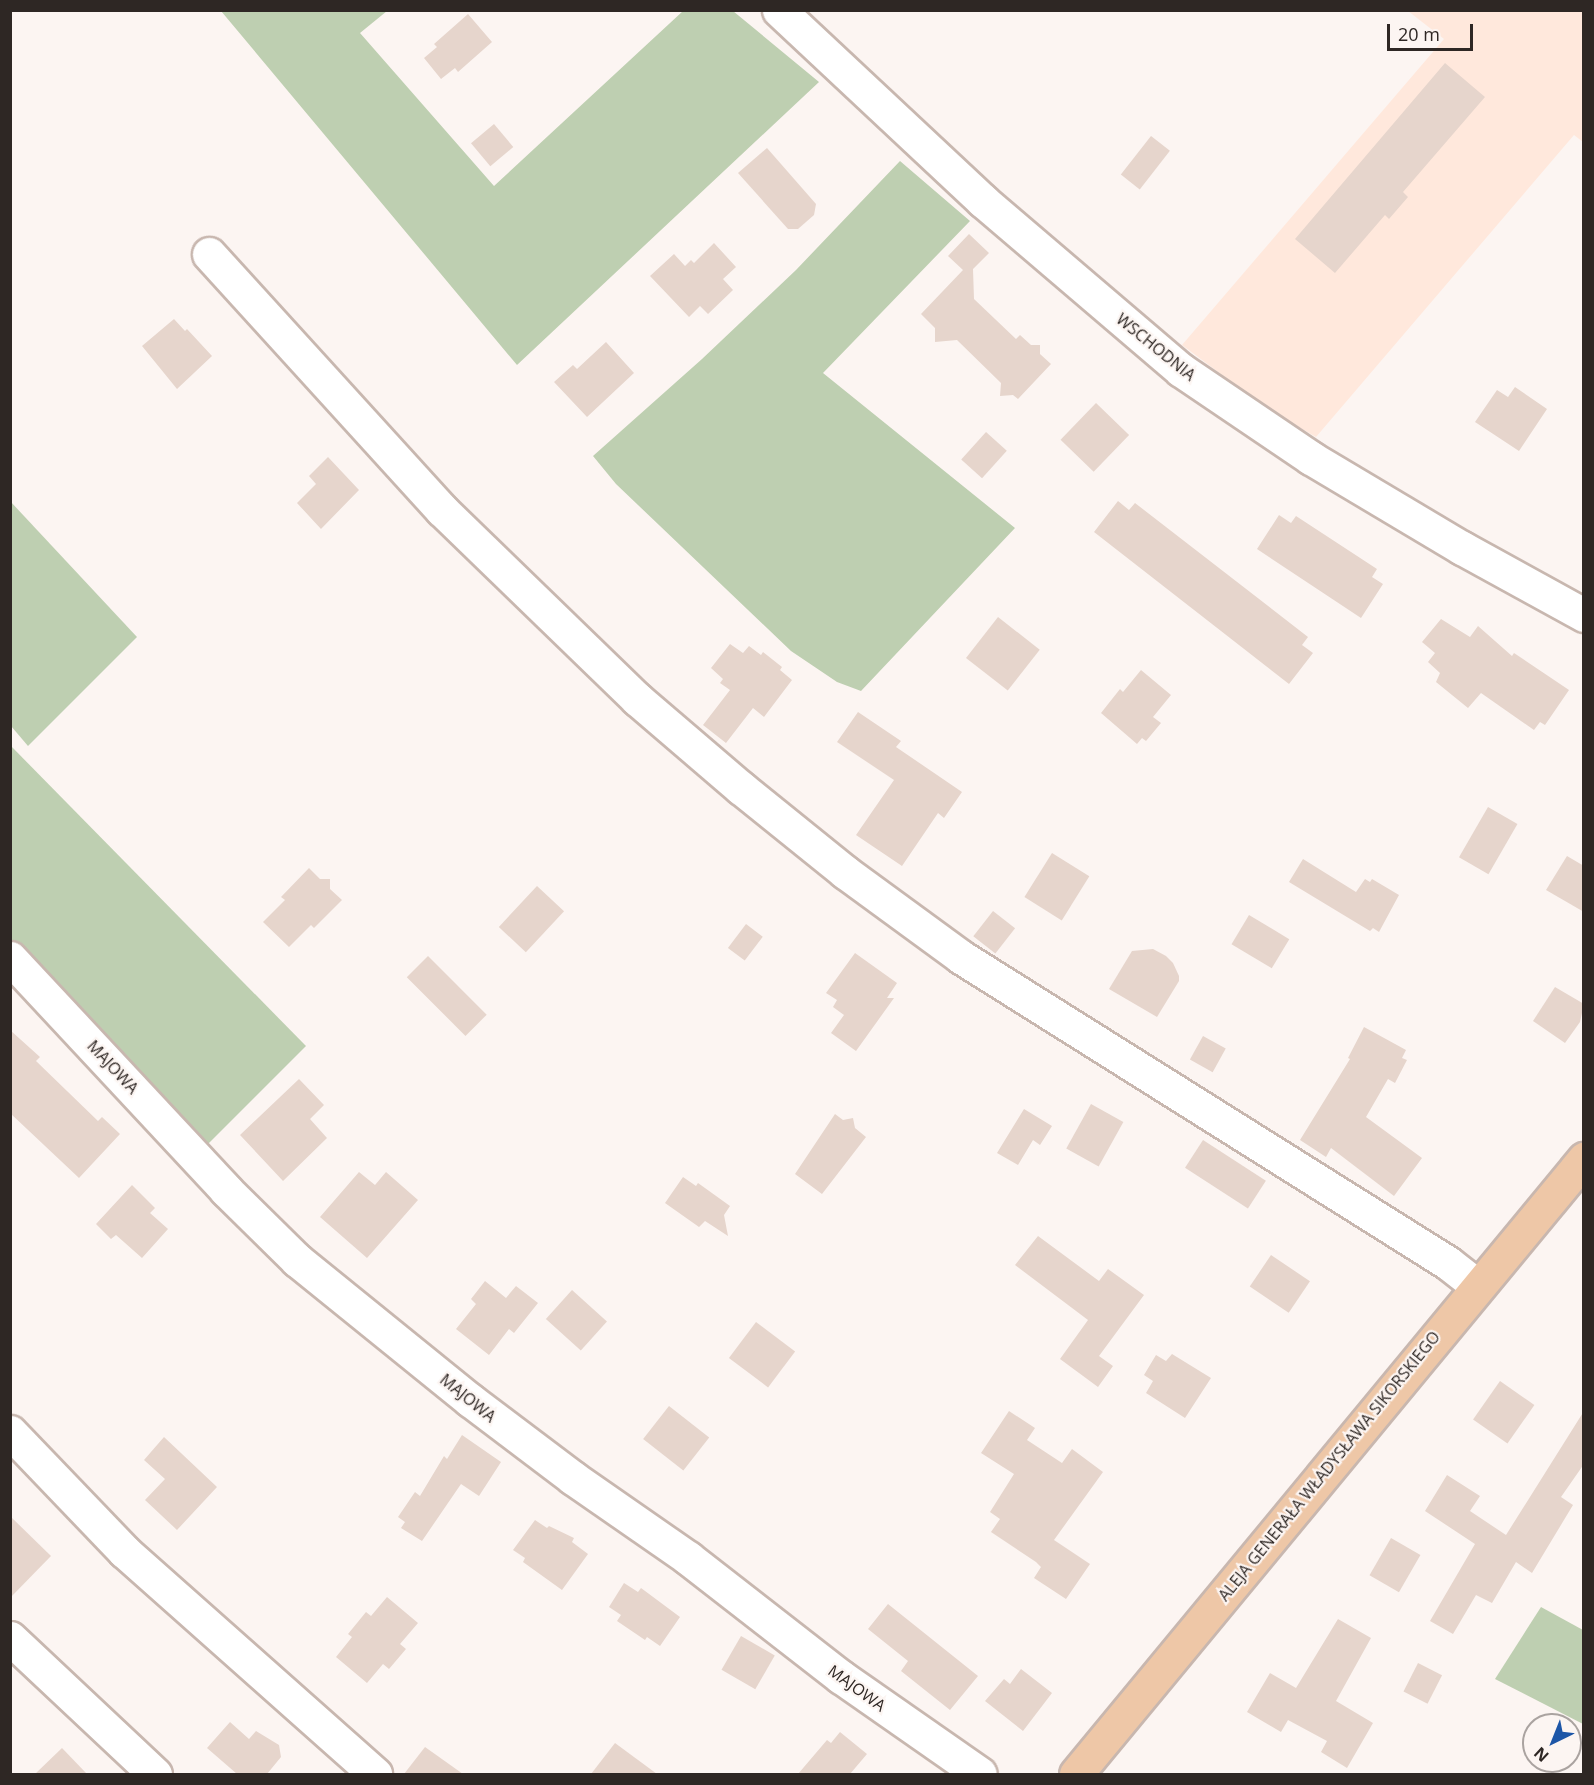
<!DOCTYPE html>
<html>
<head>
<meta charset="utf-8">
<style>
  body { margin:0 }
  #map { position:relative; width:1594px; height:1785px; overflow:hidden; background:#fcf5f2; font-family:"Open Sans",sans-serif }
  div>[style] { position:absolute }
  .commercial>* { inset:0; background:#ffe8dc }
  .green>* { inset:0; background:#becfb1 }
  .building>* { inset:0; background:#e6d5cc; transform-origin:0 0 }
  .roads { filter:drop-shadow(2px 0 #c8b7af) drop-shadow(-2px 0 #c8b7af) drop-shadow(0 2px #c8b7af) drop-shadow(0 -2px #c8b7af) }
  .minor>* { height:33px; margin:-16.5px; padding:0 16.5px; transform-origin:16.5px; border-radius:16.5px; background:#fff }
  .major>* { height:33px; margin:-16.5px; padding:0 16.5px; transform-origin:16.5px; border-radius:16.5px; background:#eec7a7 }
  span { translate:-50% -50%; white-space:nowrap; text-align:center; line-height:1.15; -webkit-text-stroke:4.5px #fcf5f2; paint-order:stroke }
  .street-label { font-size:16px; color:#2e2724 }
  .frame { position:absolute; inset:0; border:12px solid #2e2724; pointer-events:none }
  .north { position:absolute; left:1522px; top:1713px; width:60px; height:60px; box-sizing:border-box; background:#fcf5f2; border:2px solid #aaa3a0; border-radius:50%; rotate:223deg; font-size:16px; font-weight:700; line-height:24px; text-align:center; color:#2e2724 }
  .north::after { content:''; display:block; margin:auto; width:21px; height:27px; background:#1d56a7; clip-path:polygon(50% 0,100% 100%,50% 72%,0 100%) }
  .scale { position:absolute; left:1387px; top:24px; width:86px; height:27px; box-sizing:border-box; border:3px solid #2e2724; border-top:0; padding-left:8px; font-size:18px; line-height:21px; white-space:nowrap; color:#2e2724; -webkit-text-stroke:4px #fcf5f2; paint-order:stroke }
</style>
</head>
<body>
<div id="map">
  <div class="commercial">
    <i style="clip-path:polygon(1408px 11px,1583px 11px,1583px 142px,1574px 135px,1316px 437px,1269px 410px,1182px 345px,1444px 39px)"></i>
  </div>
  <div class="green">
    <i style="clip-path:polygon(221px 11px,387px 11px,360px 33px,494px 186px,683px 11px,733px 11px,819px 82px,517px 365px)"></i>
    <i style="clip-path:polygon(900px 161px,970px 221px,823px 373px,1015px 528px,861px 691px,837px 682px,791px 651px,616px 484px,593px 456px,702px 359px,796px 270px)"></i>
    <i style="clip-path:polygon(10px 501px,137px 637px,28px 746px,11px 726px)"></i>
    <i style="clip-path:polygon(10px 745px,306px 1046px,201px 1151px,11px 946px)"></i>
    <i style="clip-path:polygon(1541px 1607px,1583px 1630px,1583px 1724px,1495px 1679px)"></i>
  </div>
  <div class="building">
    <i style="clip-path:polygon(468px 14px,492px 42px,458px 72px,455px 68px,441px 79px,424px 58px,437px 47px,434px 44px)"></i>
    <i style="clip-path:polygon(1445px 63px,1485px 97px,1403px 192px,1408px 197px,1389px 219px,1385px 215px,1335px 273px,1295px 239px)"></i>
    <i style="left:494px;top:124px;width:30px;height:30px;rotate:50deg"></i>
    <i style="left:1151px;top:136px;width:24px;height:49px;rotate:38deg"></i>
    <i style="clip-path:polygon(767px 148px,816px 204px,814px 215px,798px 229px,788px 229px,738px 173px)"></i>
    <i style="clip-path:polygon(969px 234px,989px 253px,973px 269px,974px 299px,1016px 339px,1020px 335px,1031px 345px,1040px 345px,1040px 354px,1051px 364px,1018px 399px,1013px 395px,1000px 396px,1001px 383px,957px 340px,935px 342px,935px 328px,921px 314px,963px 270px,948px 256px)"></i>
    <i style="clip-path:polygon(714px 243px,736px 267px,723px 279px,733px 290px,708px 314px,700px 306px,689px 317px,650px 276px,674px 254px,685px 266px,691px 260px,694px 263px)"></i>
    <i style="clip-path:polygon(174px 319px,185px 331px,187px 329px,212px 356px,177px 389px,142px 346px)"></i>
    <i style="clip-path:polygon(606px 342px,634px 373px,587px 417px,554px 382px,573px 365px,577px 369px)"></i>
    <i style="clip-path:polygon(1515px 387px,1547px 409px,1519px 451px,1475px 422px,1497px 390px,1508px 397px)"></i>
    <i style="left:1096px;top:403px;width:46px;height:51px;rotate:44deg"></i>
    <i style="left:986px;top:432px;width:28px;height:37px;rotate:42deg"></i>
    <i style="clip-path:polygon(328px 457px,359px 490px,321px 529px,297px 503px,316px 484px,309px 476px)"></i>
    <i style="clip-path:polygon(1118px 501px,1129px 510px,1135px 503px,1308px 637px,1302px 645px,1313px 653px,1289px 684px,1094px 532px)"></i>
    <i style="clip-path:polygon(1279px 515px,1291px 523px,1296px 516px,1377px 569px,1372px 577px,1383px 584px,1361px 618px,1257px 549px)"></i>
    <i style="left:998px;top:617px;width:53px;height:52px;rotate:38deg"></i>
    <i style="clip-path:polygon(1441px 619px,1470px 637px,1478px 626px,1512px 656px,1514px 653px,1569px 690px,1545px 725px,1540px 722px,1534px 730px,1481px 693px,1468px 708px,1436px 682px,1440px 673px,1428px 662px,1435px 653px,1422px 642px)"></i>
    <i style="clip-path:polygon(730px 644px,743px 653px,749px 646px,761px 655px,763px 652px,782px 667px,780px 670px,792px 680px,764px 717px,753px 708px,726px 743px,703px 725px,730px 690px,720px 683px,723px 679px,711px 668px)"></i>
    <i style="clip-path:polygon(1141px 670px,1171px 695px,1153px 717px,1161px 723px,1146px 741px,1142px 738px,1137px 744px,1101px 713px,1120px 689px,1123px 692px)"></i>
    <i style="clip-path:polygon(858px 712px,901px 741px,896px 747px,962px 792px,944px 818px,938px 813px,902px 866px,856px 835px,894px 780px,837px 742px)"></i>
    <i style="left:1488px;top:807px;width:34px;height:58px;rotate:30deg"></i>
    <i style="left:1052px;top:853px;width:44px;height:52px;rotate:32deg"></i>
    <i style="clip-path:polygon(1567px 856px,1584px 866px,1584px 912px,1546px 890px)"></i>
    <i style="clip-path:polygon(1303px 859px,1356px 892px,1365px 879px,1370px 882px,1372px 879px,1399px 895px,1379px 932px,1373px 928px,1370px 931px,1289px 882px)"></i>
    <i style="clip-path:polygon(309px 868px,320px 879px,330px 879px,330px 889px,342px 900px,314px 928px,311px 925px,289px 947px,263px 922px,285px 900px,281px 897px)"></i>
    <i style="left:537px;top:886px;width:37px;height:56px;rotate:43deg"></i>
    <i style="left:993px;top:911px;width:28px;height:32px;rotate:38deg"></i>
    <i style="left:1249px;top:915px;width:47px;height:34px;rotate:31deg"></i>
    <i style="left:746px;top:924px;width:21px;height:30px;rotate:37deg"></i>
    <i style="clip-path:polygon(1153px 949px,1166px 956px,1173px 963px,1179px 976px,1179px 981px,1157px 1017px,1109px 989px,1132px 951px)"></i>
    <i style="clip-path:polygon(855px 953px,897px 983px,887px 998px,894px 998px,856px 1051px,831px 1033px,844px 1015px,833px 1007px,837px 1000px,826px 993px)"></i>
    <i style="left:428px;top:956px;width:83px;height:30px;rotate:45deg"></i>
    <i style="clip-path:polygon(1555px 987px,1584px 1004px,1580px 1022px,1565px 1043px,1533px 1021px)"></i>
    <i style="clip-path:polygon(1364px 1027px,1406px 1050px,1402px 1058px,1407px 1060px,1395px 1083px,1388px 1079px,1366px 1117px,1422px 1158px,1394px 1196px,1331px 1148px,1326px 1157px,1300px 1140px,1350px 1059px,1348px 1058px)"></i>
    <i style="clip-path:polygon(10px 1030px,40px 1057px,36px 1061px,98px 1121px,102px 1117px,120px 1134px,79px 1178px,10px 1113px)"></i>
    <i style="left:1203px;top:1036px;width:26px;height:27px;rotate:29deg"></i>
    <i style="clip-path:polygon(299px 1079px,324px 1105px,310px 1119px,327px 1138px,283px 1181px,240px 1135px)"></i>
    <i style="left:1091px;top:1104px;width:37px;height:51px;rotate:29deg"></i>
    <i style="clip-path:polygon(1024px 1109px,1052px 1126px,1040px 1145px,1033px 1140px,1018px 1165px,997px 1153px)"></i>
    <i style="clip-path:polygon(835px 1114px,843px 1120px,853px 1118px,855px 1128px,866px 1137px,822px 1194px,795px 1174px)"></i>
    <i style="left:1203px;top:1140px;width:75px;height:33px;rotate:33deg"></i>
    <i style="clip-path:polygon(359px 1172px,375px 1185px,386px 1172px,418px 1200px,367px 1258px,320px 1217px)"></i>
    <i style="clip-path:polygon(683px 1177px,696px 1186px,698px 1183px,730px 1206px,724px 1215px,728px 1236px,705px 1221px,699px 1227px,665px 1203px)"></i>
    <i style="clip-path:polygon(132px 1185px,155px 1208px,150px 1213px,168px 1229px,142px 1258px,116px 1235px,111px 1239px,96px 1224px)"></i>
    <i style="clip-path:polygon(1038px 1236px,1099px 1281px,1108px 1269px,1144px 1295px,1099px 1356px,1113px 1366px,1098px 1387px,1060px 1359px,1088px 1320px,1015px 1265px)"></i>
    <i style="left:1271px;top:1255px;width:47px;height:38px;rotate:34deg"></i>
    <i style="clip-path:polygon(485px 1281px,506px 1298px,516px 1286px,538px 1303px,514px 1333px,509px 1329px,489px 1355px,456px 1329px,476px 1304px,471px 1299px)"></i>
    <i style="left:572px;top:1290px;width:47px;height:39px;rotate:42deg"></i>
    <i style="left:756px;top:1322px;width:49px;height:45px;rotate:37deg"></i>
    <i style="clip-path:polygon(1172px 1354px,1211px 1378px,1185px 1418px,1146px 1393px,1153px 1381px,1144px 1375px,1156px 1355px,1166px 1361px)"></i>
    <i style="left:1500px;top:1381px;width:42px;height:47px;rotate:35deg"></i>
    <i style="left:669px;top:1406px;width:51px;height:42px;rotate:38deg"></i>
    <i style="clip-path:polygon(1009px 1411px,1035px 1428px,1027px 1440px,1062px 1463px,1072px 1449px,1103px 1472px,1054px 1540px,1090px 1564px,1066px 1599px,1034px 1578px,1041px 1567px,1036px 1562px,991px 1532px,1000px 1519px,990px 1512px,1014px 1474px,981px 1453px)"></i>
    <i style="clip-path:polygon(1584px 1411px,1584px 1464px,1561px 1497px,1573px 1505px,1532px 1573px,1516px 1562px,1492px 1603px,1476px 1595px,1453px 1634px,1430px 1621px,1475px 1544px,1425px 1511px,1447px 1475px,1480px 1496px,1470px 1511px,1506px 1535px)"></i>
    <i style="clip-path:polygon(462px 1435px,501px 1462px,479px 1496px,461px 1484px,422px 1541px,401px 1528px,405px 1522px,398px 1517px,415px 1492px,420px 1496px,444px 1456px,447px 1459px)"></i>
    <i style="clip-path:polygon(164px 1437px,217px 1487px,177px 1530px,145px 1500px,165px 1479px,144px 1460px)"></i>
    <i style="clip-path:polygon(10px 1516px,51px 1556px,10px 1598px)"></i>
    <i style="clip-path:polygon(535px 1520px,547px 1528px,549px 1526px,574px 1538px,572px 1542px,588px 1554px,562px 1590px,523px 1562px,525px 1558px,513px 1550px)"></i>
    <i style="left:1391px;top:1538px;width:34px;height:43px;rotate:30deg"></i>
    <i style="clip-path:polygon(624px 1583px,638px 1592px,641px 1588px,680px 1617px,660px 1646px,647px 1637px,645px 1640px,617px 1621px,621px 1615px,609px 1607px)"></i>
    <i style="clip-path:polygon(387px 1597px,418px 1623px,400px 1644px,406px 1649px,389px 1669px,383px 1664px,367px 1683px,336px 1657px,352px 1637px,348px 1634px,366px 1612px,371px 1616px)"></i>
    <i style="clip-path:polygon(888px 1604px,978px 1676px,950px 1710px,901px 1671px,908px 1661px,868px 1629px)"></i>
    <i style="clip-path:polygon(1338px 1619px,1371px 1638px,1336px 1701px,1373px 1723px,1347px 1768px,1321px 1752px,1327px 1741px,1288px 1720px,1281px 1732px,1247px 1712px,1270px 1673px,1296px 1688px)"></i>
    <i style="left:741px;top:1636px;width:39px;height:39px;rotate:30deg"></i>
    <i style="left:1418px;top:1663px;width:27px;height:32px;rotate:27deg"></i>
    <i style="clip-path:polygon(1021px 1669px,1052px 1693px,1023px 1731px,985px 1701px,1004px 1679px,1010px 1684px)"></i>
    <i style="clip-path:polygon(230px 1722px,249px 1739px,256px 1731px,279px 1745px,281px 1757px,267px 1774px,237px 1774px,207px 1748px)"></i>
    <i style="clip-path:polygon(840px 1732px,867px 1754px,850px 1774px,798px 1774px,827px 1740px,831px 1743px)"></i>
    <i style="clip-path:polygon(615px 1743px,657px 1774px,591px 1774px)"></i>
    <i style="clip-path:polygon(425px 1747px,463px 1774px,404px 1774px)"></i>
    <i style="clip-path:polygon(62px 1748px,87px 1774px,35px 1774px)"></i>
  </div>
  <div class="roads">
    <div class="minor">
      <i style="left:779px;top:10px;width:279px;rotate:43.1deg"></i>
      <i style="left:983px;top:201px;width:260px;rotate:40.5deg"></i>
      <i style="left:1181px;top:370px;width:157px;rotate:34.1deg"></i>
      <i style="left:1311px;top:458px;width:176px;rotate:30.8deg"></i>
      <i style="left:1462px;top:548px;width:139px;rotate:28.8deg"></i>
      <i style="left:209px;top:254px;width:346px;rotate:47.7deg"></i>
      <i style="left:442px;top:510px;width:272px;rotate:44.1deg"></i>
      <i style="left:637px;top:699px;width:137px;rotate:40.6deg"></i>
      <i style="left:741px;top:788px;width:134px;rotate:38.9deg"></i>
      <i style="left:845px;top:872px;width:144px;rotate:36.2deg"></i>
      <i style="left:961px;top:957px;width:575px;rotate:32.14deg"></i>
      <i style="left:1448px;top:1263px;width:37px;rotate:38deg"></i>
      <i style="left:10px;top:958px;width:317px;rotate:47deg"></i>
      <i style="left:226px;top:1190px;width:100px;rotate:44.6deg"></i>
      <i style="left:297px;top:1260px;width:223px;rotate:39deg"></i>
      <i style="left:470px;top:1400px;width:129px;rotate:37.1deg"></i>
      <i style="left:573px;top:1478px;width:140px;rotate:34.8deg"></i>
      <i style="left:688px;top:1558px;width:194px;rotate:37.9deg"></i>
      <i style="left:841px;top:1677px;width:169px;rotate:34.9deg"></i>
      <i style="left:10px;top:1432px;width:165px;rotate:46.2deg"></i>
      <i style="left:124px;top:1551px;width:336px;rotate:41.6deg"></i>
      <i style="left:10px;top:1638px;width:199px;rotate:43.2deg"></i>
    </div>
    <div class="major">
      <i style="left:1076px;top:1774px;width:798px;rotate:-50.44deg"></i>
    </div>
  </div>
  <div class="street-label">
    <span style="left:1156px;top:347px;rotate:39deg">WSCHODNIA</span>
    <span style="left:113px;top:1067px;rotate:47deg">MAJOWA</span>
    <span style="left:468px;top:1398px;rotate:39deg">MAJOWA</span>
    <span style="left:1329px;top:1466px;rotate:-51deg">ALEJA GENERAŁA WŁADYSŁAWA SIKORSKIEGO</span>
    <span style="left:857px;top:1688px;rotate:36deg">MAJOWA</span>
  </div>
  <div class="frame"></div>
  <div class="north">N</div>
  <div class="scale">20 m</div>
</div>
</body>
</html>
